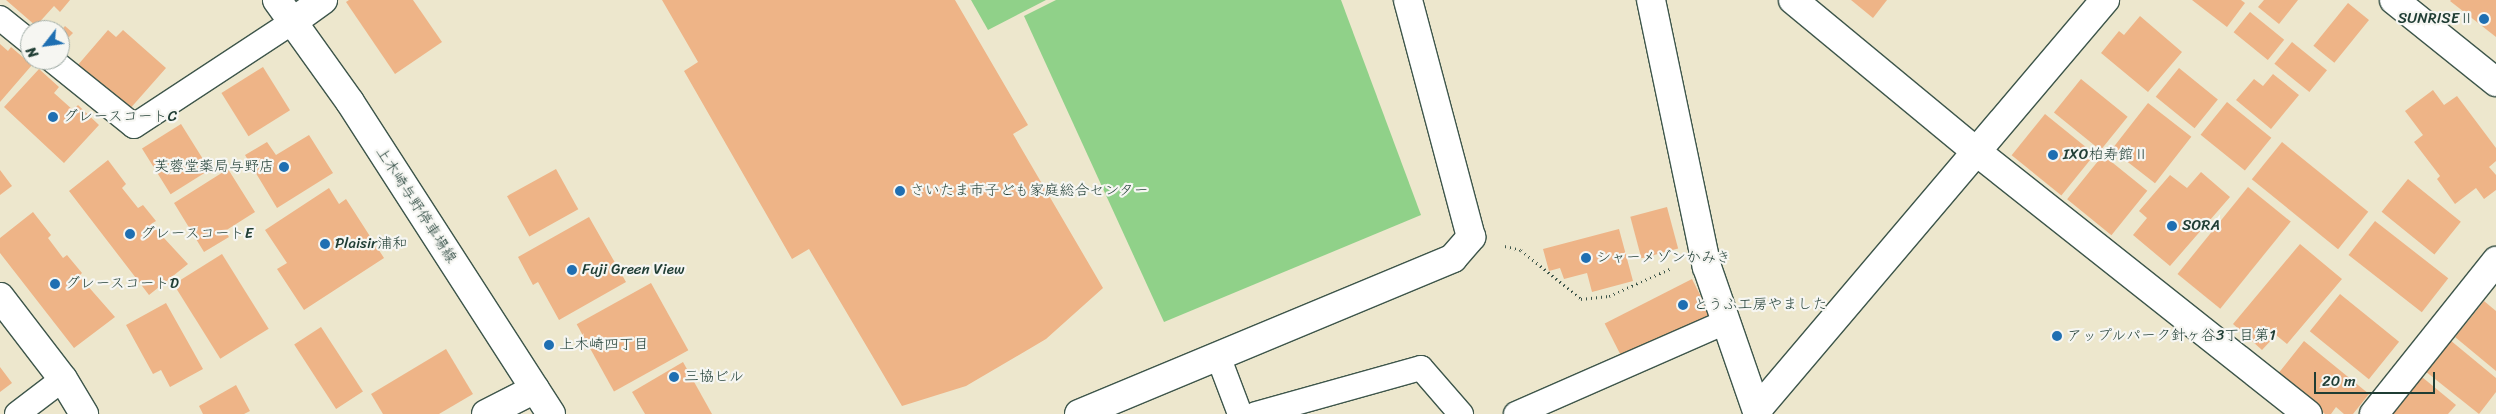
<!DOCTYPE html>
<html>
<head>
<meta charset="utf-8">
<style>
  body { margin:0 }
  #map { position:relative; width:2496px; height:414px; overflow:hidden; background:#ede7cd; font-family:Sriracha,"Klee One",sans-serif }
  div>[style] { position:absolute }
  .green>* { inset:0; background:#90d189 }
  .building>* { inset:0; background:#eeb487; transform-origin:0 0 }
  .path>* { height:3px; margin-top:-1.5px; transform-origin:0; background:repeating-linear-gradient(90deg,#3e564b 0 1px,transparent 0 5px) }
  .roads { filter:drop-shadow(1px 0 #3e564b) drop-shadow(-1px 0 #3e564b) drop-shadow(0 1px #3e564b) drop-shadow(0 -1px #3e564b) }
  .lane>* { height:24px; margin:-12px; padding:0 12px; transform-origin:12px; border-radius:12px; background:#fff }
  .street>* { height:28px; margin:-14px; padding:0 14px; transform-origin:14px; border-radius:14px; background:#fff }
  .secondary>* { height:28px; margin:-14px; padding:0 14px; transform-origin:14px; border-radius:14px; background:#fff }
  .dots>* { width:14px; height:14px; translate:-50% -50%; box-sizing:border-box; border:2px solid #f6f6f2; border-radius:50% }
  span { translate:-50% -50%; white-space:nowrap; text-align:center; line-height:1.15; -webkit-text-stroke:4.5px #f6f6f2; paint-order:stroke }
  .poi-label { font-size:15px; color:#1f3d34 }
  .right { translate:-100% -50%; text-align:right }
  .left { translate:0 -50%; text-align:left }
  .street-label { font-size:15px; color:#1f3d34 }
  .north { position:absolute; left:20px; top:20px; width:50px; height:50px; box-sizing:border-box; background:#f6f6f2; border:1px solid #a0aca6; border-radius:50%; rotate:240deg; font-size:14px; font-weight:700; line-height:20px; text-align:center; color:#1f3d34 }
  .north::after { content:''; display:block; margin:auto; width:18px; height:22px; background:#1f6fb2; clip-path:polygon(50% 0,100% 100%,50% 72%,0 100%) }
  .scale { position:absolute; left:2314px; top:372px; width:121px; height:22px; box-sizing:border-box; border:2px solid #1f3d34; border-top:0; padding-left:6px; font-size:15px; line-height:18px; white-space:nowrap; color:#1f3d34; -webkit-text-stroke:4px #f6f6f2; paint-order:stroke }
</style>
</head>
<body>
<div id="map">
  <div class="green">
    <i style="clip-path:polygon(971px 0,1046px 0,988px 30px)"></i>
    <i style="clip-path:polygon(1056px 0,1341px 0,1421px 215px,1164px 322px,1024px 16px)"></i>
  </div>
  <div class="building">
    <i style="clip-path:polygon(6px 0,70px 0,60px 12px,54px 6px,36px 26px)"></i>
    <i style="clip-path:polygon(349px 0,413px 0,442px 42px,395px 74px,346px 2px)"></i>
    <i style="clip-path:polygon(662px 0,955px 0,1028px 125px,1013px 134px,1103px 288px,1046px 339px,966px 386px,902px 406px,809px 249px,792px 259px,684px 71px,698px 62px)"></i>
    <i style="clip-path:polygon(1851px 0,1887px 0,1873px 18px)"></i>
    <i style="clip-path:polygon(2192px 0,2241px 0,2245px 3px,2227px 27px)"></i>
    <i style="clip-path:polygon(2264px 0,2298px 0,2279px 24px,2258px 7px)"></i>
    <i style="clip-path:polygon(2451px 0,2496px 0,2496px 37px,2450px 1px)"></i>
    <i style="left:2348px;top:3px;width:27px;height:55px;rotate:39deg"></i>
    <i style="left:2250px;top:12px;width:44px;height:26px;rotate:39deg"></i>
    <i style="clip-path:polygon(2140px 16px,2182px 52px,2148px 92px,2101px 53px,2119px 31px,2124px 35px)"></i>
    <i style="clip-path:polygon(65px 26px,73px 33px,60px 46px,60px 32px)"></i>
    <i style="clip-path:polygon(108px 30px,116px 37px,123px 30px,166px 68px,128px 111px,77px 66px)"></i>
    <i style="left:2292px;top:42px;width:45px;height:28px;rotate:39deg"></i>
    <i style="clip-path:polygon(0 44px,8px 51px,11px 47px,32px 65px,0 102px)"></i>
    <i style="left:263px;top:67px;width:51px;height:49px;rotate:58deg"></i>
    <i style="left:2179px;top:68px;width:50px;height:37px;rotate:39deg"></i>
    <i style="clip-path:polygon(39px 69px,59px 87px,54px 93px,73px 110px,78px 105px,99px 125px,64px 163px,4px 107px)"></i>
    <i style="clip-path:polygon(2273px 74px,2299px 95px,2271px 129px,2236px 100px,2254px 79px,2263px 86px)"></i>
    <i style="left:2081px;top:79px;width:60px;height:43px;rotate:39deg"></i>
    <i style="clip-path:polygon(2433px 90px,2444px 105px,2457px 96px,2496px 148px,2496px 161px,2489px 167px,2496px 175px,2496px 190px,2484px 199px,2476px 188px,2455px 204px,2437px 179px,2440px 176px,2414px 142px,2423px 135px,2405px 111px)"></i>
    <i style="left:2227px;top:102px;width:57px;height:42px;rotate:39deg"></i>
    <i style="left:2148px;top:103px;width:55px;height:59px;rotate:38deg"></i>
    <i style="left:2045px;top:114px;width:64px;height:53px;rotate:39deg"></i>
    <i style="left:181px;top:124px;width:54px;height:46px;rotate:58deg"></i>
    <i style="clip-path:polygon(309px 135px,333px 173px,277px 208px,245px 155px,267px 142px,276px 155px)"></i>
    <i style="left:2282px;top:142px;width:111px;height:48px;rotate:39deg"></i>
    <i style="left:2103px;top:155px;width:57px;height:57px;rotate:39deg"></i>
    <i style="clip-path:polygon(108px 160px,126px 184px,122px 188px,138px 208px,143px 205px,156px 221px,151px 224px,188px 264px,149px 295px,69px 191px)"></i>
    <i style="clip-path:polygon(228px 169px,255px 212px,225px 231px,229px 237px,204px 252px,174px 203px)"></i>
    <i style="left:556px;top:169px;width:46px;height:56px;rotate:61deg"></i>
    <i style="clip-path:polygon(0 170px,12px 186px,0 195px)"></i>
    <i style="clip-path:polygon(2201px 172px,2230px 197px,2170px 266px,2133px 235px,2147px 218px,2139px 211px,2170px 175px,2187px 188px)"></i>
    <i style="left:2408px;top:179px;width:68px;height:42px;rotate:39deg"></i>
    <i style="left:2248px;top:187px;width:55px;height:112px;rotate:39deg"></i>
    <i style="clip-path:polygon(329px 188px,339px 204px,346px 199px,384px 258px,304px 310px,277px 269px,287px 263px,265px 230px)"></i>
    <i style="left:1667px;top:207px;width:43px;height:38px;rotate:75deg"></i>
    <i style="clip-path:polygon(33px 212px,51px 235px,48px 238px,63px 258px,67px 255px,82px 273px,79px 276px,115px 317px,74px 348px,0 253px,0 238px)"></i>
    <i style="clip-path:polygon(589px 217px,626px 282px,559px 320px,538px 282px,533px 285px,518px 257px)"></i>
    <i style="left:2375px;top:221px;width:93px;height:43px;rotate:38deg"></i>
    <i style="clip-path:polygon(1619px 229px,1633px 281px,1592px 292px,1587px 273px,1564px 279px,1560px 268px,1549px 271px,1543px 249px)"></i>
    <i style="clip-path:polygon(2300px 244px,2342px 279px,2287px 344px,2276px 335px,2262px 350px,2233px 324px)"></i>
    <i style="left:222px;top:254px;width:88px;height:57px;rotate:58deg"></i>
    <i style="left:1692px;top:279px;width:40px;height:98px;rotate:63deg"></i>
    <i style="left:651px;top:283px;width:77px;height:85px;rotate:61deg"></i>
    <i style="left:2340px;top:294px;width:76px;height:48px;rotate:39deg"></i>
    <i style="clip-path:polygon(2484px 301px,2496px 311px,2496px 371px,2455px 337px)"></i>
    <i style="clip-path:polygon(166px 303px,203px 369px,170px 387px,161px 370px,153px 374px,126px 325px)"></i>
    <i style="left:321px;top:327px;width:77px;height:32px;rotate:57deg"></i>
    <i style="clip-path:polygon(2450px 340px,2496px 378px,2496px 392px,2479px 414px,2425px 371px)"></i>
    <i style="clip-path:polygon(2304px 341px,2369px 394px,2353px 414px,2344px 414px,2336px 407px,2331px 414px,2325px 414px,2277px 375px)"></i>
    <i style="clip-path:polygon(446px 349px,473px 394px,439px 414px,383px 414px,371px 394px)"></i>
    <i style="clip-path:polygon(683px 362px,712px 414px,645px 414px,632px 392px)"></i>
    <i style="clip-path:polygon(0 367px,12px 383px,0 392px)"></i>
    <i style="clip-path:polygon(2422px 377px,2456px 405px,2448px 414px,2391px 414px)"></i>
    <i style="clip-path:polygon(236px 385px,250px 411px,244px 414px,203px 414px,199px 406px)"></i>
  </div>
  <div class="path">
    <i style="left:1505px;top:246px;width:16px;rotate:14deg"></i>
    <i style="left:1521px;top:250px;width:77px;rotate:39.2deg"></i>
    <i style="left:1581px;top:299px;width:28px;rotate:-6deg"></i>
    <i style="left:1609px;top:296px;width:69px;rotate:-24deg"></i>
  </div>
  <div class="roads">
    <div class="lane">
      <i style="left:0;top:18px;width:38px;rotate:39deg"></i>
      <i style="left:52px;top:60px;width:105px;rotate:38.8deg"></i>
      <i style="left:134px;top:126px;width:191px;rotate:-33.3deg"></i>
      <i style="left:1218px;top:356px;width:62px;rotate:69.2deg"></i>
      <i style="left:17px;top:414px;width:58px;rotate:-37.3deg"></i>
      <i style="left:1256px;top:414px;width:171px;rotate:-15.6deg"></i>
      <i style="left:1421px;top:368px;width:61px;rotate:49deg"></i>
      <i style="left:1516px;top:414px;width:229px;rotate:-23.7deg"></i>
    </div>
    <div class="street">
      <i style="left:1651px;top:0;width:273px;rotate:78.2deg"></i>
      <i style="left:1707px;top:267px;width:156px;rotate:70.9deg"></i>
      <i style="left:1793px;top:0;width:239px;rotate:39.6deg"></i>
      <i style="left:1977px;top:152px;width:422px;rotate:38.4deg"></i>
      <i style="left:2394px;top:0;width:131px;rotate:38.8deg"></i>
      <i style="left:294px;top:21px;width:36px;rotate:-36deg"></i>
      <i style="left:0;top:297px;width:103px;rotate:52.5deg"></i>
      <i style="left:63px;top:379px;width:41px;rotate:59deg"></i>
      <i style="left:1757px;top:410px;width:538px;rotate:-49.68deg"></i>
      <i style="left:486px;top:414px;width:55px;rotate:-27deg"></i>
      <i style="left:1079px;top:414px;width:405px;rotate:-22.6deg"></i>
      <i style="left:1453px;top:258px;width:28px;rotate:-49deg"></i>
      <i style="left:1471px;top:237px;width:245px;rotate:-104.9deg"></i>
      <i style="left:2374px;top:414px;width:196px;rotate:-51.4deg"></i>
    </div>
    <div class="secondary">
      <i style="left:277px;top:0;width:125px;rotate:54.4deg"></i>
      <i style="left:350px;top:102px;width:371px;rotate:57.2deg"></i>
    </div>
  </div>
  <div class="dots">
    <i style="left:2484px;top:19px;background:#1f6fb2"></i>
    <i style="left:53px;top:117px;background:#1f6fb2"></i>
    <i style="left:2053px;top:155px;background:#1f6fb2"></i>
    <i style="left:284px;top:167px;background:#1f6fb2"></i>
    <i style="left:900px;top:191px;background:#1f6fb2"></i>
    <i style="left:2172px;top:226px;background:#1f6fb2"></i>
    <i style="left:130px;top:234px;background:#1f6fb2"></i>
    <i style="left:325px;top:244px;background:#1f6fb2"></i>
    <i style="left:1586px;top:258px;background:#1f6fb2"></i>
    <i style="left:572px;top:270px;background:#1f6fb2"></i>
    <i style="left:55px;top:284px;background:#1f6fb2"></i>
    <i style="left:1683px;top:305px;background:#1f6fb2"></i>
    <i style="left:2057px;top:336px;background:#1f6fb2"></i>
    <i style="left:549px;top:345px;background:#1f6fb2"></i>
    <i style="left:674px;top:377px;background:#1f6fb2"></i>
  </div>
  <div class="poi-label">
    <span class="right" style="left:2474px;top:19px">SUNRISEⅡ</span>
    <span class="left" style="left:63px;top:117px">グレースコートC</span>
    <span class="left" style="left:2063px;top:155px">IXO柏寿館Ⅱ</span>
    <span class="right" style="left:274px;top:167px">芙蓉堂薬局与野店</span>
    <span class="left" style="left:910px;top:191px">さいたま市子ども家庭総合センター</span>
    <span class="left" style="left:2182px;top:226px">SORA</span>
    <span class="left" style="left:140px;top:234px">グレースコートE</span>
    <span class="left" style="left:335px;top:244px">Plaisir浦和</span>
    <span class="left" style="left:1596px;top:258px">シャーメゾンかみき</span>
    <span class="left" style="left:582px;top:270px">Fuji Green View</span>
    <span class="left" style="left:65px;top:284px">グレースコートD</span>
    <span class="left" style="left:1693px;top:305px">とうふ工房やました</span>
    <span class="left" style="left:2067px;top:336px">アップルパーク針ヶ谷3丁目第1</span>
    <span class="left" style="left:559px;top:345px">上木崎四丁目</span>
    <span class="left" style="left:684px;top:377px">三協ビル</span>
  </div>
  <div class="street-label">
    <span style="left:416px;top:205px;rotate:57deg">上木崎与野停車場線</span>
  </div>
  <div class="north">N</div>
  <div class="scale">20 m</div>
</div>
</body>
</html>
